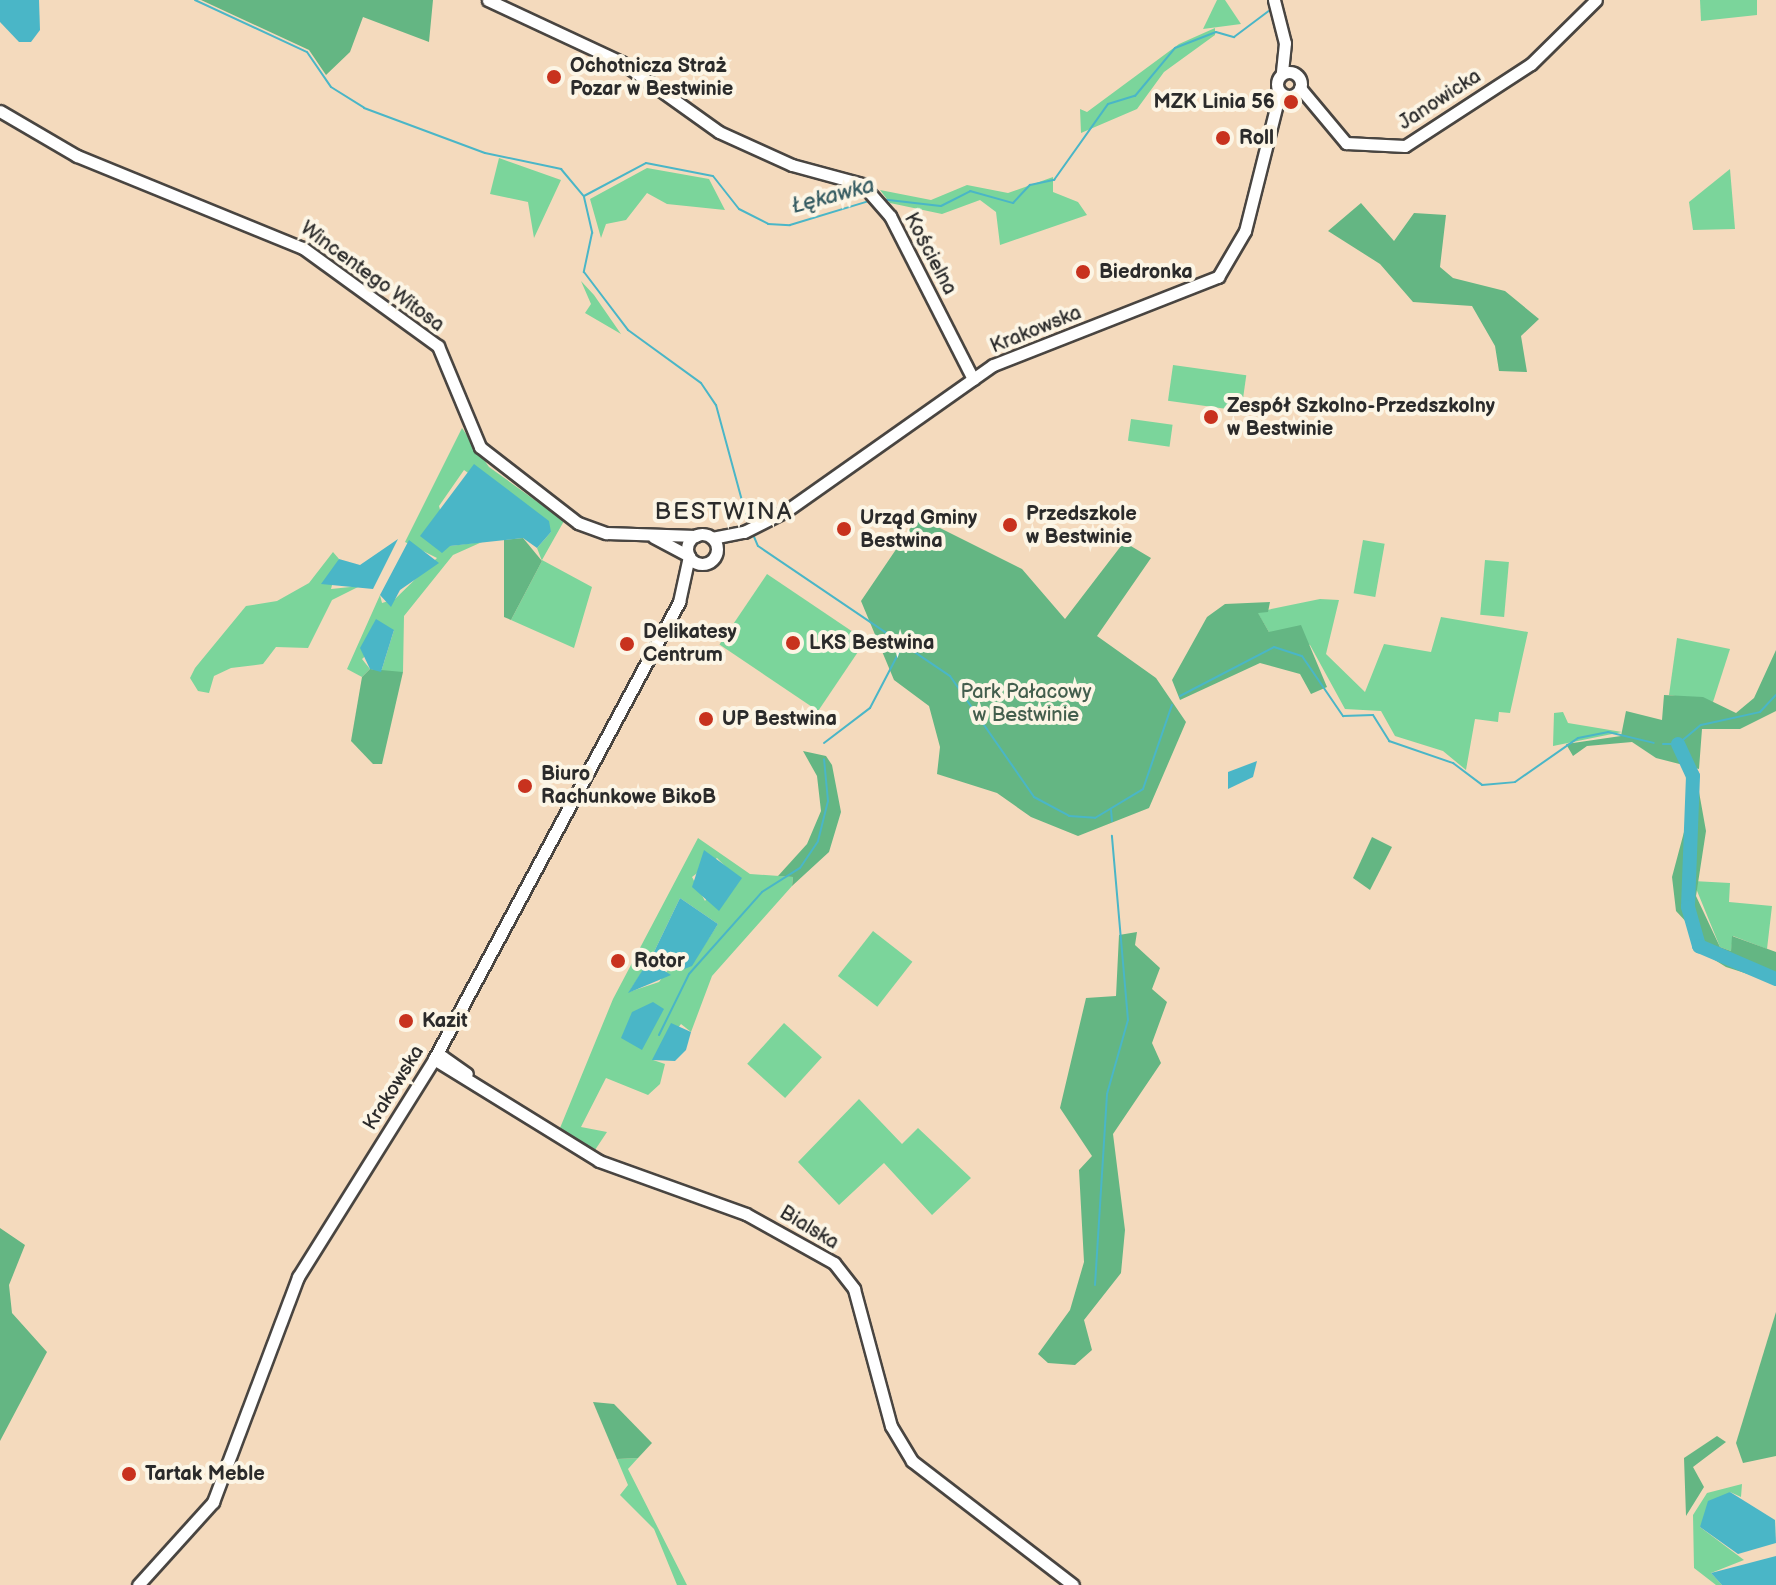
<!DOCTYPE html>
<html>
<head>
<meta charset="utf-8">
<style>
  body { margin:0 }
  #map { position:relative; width:1776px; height:1585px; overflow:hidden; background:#f4dabd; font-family:"Balsamiq Sans",sans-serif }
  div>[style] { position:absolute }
  .green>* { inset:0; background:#7bd59b; transform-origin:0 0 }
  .forest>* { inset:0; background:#64b683 }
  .water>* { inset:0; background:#4ab6c7 }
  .stream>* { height:2px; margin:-1px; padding:0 1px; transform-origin:1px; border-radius:1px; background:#4ab6c7 }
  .river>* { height:14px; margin:-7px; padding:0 7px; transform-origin:7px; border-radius:7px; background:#4ab6c7 }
  .roads { filter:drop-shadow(2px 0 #494541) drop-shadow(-2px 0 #494541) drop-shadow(0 2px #494541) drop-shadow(0 -2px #494541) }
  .minor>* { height:11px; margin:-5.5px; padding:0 5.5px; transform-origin:5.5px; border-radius:5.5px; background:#fff }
  .minor>.ring { margin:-5.5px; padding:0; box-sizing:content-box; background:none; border:11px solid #fff; border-radius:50% }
  .dots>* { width:22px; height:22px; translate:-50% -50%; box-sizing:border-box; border:4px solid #fcf5e5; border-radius:50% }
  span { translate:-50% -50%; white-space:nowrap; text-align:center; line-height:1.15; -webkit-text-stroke:8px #fcf5e5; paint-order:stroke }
  .poi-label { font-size:20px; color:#2b2b2b; font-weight:700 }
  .left { translate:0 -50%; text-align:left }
  .right { translate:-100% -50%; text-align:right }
  .street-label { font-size:20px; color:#2b2b2b }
  .park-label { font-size:20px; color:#435e4d }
  .water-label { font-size:22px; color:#365c62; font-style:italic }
  .quarter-label { font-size:24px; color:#2b2b2b; letter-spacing:2px }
</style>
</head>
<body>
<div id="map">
  <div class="green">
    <i style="clip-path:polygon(1217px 0,1225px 0,1241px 24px,1203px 29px)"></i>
    <i style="clip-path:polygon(1700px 0,1757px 0,1757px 15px,1701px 21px)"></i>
    <i style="clip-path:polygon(1215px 28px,1215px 35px,1164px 72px,1137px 109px,1081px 133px,1080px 109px,1087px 112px,1179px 44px)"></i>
    <i style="clip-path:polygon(499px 158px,561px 180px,534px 238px,528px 202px,490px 194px)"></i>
    <i style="clip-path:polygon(647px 168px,709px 179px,725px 210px,667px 204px,647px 193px,626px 220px,606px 224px,601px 238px,590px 199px)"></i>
    <i style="clip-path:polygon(1730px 169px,1735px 229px,1693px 230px,1689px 202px)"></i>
    <i style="clip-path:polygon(1053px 177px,1053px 192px,1078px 202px,1087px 215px,1000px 245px,996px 212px,980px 200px,942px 214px,890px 203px,880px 190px,931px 200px,967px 185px,1008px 193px)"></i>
    <i style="clip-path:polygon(581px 281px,594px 295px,621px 334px,585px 313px,591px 304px)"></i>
    <i style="left:1173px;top:365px;width:74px;height:36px;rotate:8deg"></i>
    <i style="left:1131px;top:419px;width:42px;height:22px;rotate:8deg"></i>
    <i style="clip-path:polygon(462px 428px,489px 467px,564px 521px,542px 560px,592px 587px,574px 648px,511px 620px,542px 561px,537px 548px,551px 532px,464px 470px,439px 506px,450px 546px,482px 542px,453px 555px,404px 616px,403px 672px,381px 672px,394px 630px,362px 659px,370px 669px,362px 677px,347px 669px,380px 595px,382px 603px,395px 599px,437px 558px,405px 542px)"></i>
    <i style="left:1363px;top:540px;width:22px;height:54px;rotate:10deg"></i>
    <i style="clip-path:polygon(333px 552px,339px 559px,331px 589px,360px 586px,332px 600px,308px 648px,276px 647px,263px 664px,231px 668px,214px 676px,209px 693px,198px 691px,190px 678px,195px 668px,246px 606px,277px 601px,309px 583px)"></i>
    <i style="left:1485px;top:560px;width:24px;height:55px;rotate:5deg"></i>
    <i style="left:767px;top:574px;width:119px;height:85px;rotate:34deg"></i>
    <i style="clip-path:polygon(1320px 599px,1339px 600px,1326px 654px,1365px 692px,1384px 644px,1431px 652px,1441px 617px,1528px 632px,1510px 713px,1499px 712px,1498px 722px,1475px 719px,1466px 770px,1443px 751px,1395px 736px,1381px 711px,1345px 709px,1310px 645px,1269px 632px,1257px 612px)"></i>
    <i style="clip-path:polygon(1677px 638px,1730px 649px,1713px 702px,1669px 695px)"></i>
    <i style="clip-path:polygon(1563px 712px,1568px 723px,1622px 732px,1553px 746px,1554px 713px)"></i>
    <i style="clip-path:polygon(evenodd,698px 838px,750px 874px,793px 877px,792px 886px,712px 976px,691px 1032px,681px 1024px,653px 1060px,665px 1064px,660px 1084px,648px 1095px,606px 1078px,581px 1127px,607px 1132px,595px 1150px,560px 1128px,613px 999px,698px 838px,717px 858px,728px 869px,705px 901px,692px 877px,717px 858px,698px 838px,680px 898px,718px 924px,694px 961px,670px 967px,653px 954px,680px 898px,698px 838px,649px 961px,668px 970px,659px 982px,629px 992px,649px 961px)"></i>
    <i style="clip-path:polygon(1693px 881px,1730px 883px,1729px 902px,1772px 906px,1767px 949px,1733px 936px,1731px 951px,1720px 947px)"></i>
    <i style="left:873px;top:931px;width:50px;height:57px;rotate:38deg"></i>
    <i style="left:784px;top:1023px;width:51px;height:55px;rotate:42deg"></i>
    <i style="clip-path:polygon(859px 1099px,902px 1144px,918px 1128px,971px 1178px,932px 1215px,884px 1163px,839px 1205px,798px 1162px)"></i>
    <i style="clip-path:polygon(638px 1458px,628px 1469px,687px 1585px,677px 1585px,654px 1529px,620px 1495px,628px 1485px,617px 1459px)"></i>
    <i style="clip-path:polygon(1742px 1484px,1741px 1497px,1730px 1492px,1700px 1527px,1744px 1560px,1711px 1573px,1722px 1585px,1716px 1585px,1694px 1568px,1693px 1515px,1707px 1493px)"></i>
  </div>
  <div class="forest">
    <i style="clip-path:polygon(201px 0,433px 0,429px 42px,363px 17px,350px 52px,326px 75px,309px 50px)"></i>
    <i style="clip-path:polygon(1361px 203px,1394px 241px,1414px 213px,1446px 215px,1440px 267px,1453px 278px,1505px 291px,1539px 319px,1521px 336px,1527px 372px,1499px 371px,1495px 346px,1472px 306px,1413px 302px,1380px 264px,1328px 231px)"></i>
    <i style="clip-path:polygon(918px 517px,1022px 569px,1065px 619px,1124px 542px,1151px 558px,1097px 636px,1156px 678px,1186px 722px,1149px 808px,1078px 836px,1031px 817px,997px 793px,937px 774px,940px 747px,929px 706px,894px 680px,861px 601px)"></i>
    <i style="clip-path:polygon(523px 538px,542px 561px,511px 620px,504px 617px,504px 540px)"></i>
    <i style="clip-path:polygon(1270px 602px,1268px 612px,1258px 613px,1269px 632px,1301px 625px,1327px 687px,1311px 694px,1300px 674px,1260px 663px,1180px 700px,1172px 680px,1207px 617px,1225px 604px)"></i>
    <i style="clip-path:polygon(1776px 650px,1776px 711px,1740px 729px,1702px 729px,1699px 769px,1656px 758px,1632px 742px,1587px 746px,1573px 756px,1566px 744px,1621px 736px,1626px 711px,1662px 720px,1664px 695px,1703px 697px,1736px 713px,1754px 698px)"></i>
    <i style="clip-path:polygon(370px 669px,403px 672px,382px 764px,373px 764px,351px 741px,362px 677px)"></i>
    <i style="clip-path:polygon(803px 751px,826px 756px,832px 765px,841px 812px,829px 852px,792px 886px,793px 877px,778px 876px,807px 844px,821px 811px,817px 776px)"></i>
    <i style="clip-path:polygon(1687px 773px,1696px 775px,1706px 831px,1696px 896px,1720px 947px,1731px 951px,1732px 936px,1776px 952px,1776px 983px,1726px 967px,1694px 947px,1690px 926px,1676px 911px,1672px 877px,1692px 802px)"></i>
    <i style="clip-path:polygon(1372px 837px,1392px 847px,1370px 890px,1353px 878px)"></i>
    <i style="clip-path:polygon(1137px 932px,1135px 945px,1160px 968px,1152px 989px,1167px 1002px,1152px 1043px,1161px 1063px,1113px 1134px,1125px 1230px,1121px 1273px,1084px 1320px,1092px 1350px,1075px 1365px,1048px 1363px,1038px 1354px,1070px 1310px,1084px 1262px,1079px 1170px,1092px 1156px,1060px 1108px,1086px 998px,1116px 996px,1119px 935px)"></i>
    <i style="clip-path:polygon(0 1228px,25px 1245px,9px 1285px,12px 1313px,47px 1352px,0 1441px)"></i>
    <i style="clip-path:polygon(1776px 1312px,1776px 1456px,1743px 1463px,1736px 1443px)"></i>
    <i style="clip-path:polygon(593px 1402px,614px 1404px,652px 1443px,638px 1458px,617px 1459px)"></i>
    <i style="clip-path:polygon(1717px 1436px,1726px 1442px,1693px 1467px,1704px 1487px,1686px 1516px,1684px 1458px)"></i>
  </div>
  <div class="water">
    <i style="clip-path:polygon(0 0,39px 0,40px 30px,31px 42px,19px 42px,0 22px)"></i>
    <i style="clip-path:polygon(474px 464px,549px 521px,551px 532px,537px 548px,523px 538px,450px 546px,442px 553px,420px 536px)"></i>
    <i style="clip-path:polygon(398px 539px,373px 589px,321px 584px,339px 559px,360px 565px)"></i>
    <i style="clip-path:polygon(409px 540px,439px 563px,400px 590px,391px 607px,380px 595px)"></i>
    <i style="clip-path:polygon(376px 619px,394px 630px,381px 672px,370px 669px,360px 648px)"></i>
    <i style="clip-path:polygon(1257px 761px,1253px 777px,1228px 789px,1228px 772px)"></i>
    <i style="clip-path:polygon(704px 850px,742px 878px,719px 911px,692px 887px)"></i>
    <i style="clip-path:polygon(680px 898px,718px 924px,692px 966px,682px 970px,653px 954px)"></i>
    <i style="clip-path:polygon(649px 961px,671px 975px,628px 993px,640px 974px)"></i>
    <i style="clip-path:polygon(653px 1002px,664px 1009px,642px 1050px,621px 1038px,632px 1012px)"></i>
    <i style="clip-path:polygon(671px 1023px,691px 1032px,686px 1050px,675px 1061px,652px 1060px)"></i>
    <i style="clip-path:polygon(1730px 1492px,1775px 1520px,1776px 1543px,1738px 1554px,1700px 1527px,1708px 1501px)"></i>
    <i style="clip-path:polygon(1776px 1556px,1776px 1585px,1722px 1585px,1711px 1573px)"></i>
  </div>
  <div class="stream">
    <i style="left:195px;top:0;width:123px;rotate:24.9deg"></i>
    <i style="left:307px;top:52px;width:42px;rotate:55.6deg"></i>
    <i style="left:331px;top:87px;width:39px;rotate:32deg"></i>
    <i style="left:364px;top:108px;width:129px;rotate:20.4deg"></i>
    <i style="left:485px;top:153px;width:78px;rotate:11.9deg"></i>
    <i style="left:561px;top:169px;width:35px;rotate:50deg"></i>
    <i style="left:584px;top:196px;width:70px;rotate:-28deg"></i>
    <i style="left:646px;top:163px;width:68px;rotate:11deg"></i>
    <i style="left:713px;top:176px;width:42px;rotate:51.8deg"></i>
    <i style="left:739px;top:209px;width:33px;rotate:27deg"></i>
    <i style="left:768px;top:224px;width:22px;rotate:3deg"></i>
    <i style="left:790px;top:225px;width:83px;rotate:-16.9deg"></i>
    <i style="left:584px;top:197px;width:37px;rotate:77deg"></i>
    <i style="left:592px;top:233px;width:40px;rotate:102deg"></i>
    <i style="left:584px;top:272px;width:73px;rotate:52.8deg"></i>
    <i style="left:628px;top:330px;width:90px;rotate:36deg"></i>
    <i style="left:701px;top:383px;width:27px;rotate:56deg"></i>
    <i style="left:716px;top:405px;width:122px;rotate:74.8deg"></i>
    <i style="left:880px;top:199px;width:61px;rotate:6.5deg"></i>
    <i style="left:941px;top:206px;width:33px;rotate:-27deg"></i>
    <i style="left:970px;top:191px;width:45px;rotate:15.6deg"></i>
    <i style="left:1013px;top:203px;width:25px;rotate:-47deg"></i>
    <i style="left:1030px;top:185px;width:25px;rotate:-12deg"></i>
    <i style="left:1054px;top:180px;width:93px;rotate:-54.6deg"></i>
    <i style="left:1108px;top:104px;width:28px;rotate:-17deg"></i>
    <i style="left:1135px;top:96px;width:62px;rotate:-50.2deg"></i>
    <i style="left:1175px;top:48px;width:44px;rotate:-21.3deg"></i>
    <i style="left:1216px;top:32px;width:19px;rotate:16deg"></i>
    <i style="left:1234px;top:37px;width:45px;rotate:-36.9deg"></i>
    <i style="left:752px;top:532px;width:15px;rotate:67deg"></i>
    <i style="left:758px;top:546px;width:232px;rotate:34.1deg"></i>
    <i style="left:950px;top:676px;width:147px;rotate:55.2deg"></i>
    <i style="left:1034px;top:797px;width:40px;rotate:28deg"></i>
    <i style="left:1069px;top:816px;width:26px;rotate:4deg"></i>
    <i style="left:1095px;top:818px;width:56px;rotate:-31.1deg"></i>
    <i style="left:1143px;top:789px;width:89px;rotate:-71deg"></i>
    <i style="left:1180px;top:696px;width:106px;rotate:-27.5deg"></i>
    <i style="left:1274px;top:647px;width:29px;rotate:18deg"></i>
    <i style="left:1302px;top:656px;width:73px;rotate:55.7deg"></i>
    <i style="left:1343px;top:716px;width:30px;rotate:-2deg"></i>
    <i style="left:1373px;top:715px;width:31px;rotate:58deg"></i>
    <i style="left:1389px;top:741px;width:68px;rotate:19deg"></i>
    <i style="left:1453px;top:763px;width:36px;rotate:37deg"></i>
    <i style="left:1482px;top:785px;width:33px;rotate:-5deg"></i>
    <i style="left:1515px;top:782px;width:77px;rotate:-34.9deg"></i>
    <i style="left:1578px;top:738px;width:31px;rotate:-11deg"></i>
    <i style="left:1608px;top:732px;width:47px;rotate:13.4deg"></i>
    <i style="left:824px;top:743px;width:58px;rotate:-37.3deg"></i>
    <i style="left:870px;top:708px;width:71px;rotate:-62.4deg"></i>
    <i style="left:1663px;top:744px;width:15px"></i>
    <i style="left:1678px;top:744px;width:30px;rotate:-40deg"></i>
    <i style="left:1701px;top:725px;width:60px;rotate:-12.4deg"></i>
    <i style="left:1760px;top:712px;width:23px;rotate:-47deg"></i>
    <i style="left:1111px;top:810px;width:11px;rotate:85deg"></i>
    <i style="left:659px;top:1035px;width:68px;rotate:-63.8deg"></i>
    <i style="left:689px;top:974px;width:110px;rotate:-48.3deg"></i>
    <i style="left:762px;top:892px;width:45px;rotate:-32.3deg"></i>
    <i style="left:800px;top:868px;width:32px;rotate:-56deg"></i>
    <i style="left:818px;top:841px;width:41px;rotate:-76deg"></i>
    <i style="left:828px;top:801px;width:42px;rotate:-95.4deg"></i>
    <i style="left:1095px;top:1285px;width:191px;rotate:-86.4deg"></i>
    <i style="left:1107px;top:1094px;width:77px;rotate:-74.2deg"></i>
    <i style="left:1128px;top:1020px;width:185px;rotate:-95deg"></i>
  </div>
  <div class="river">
    <i style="left:1678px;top:744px;width:35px;rotate:65deg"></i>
    <i style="left:1693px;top:776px;width:131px;rotate:92.2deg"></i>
    <i style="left:1688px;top:907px;width:41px;rotate:74.2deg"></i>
    <i style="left:1699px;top:946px;width:84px;rotate:23.2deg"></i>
  </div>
  <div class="roads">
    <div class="minor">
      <i style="left:488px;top:0;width:147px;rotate:25deg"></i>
      <i style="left:621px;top:62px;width:120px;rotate:35.5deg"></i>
      <i style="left:719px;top:132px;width:80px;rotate:24.3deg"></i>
      <i style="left:792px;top:165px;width:73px;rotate:15.2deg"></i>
      <i style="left:862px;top:184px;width:43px;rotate:48.8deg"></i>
      <i style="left:890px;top:216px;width:183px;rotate:63deg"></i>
      <i style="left:1274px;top:0;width:44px;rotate:75.7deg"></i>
      <i style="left:1285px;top:43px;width:31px;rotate:96deg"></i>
      <i class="ring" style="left:1277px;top:72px;width:13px;height:13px"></i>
      <i style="left:1300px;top:88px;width:72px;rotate:50.1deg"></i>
      <i style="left:1346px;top:143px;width:59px;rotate:2.9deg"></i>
      <i style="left:1405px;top:146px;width:150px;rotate:-33.1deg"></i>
      <i style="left:1531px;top:64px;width:91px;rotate:-44.6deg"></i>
      <i style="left:0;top:111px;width:89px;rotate:30.3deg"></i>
      <i style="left:77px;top:156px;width:244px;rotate:22.2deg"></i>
      <i style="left:303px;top:248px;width:167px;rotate:36deg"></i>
      <i style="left:438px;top:346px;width:109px;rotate:67.4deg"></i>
      <i style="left:480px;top:447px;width:124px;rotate:37.8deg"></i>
      <i style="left:578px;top:523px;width:30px;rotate:20deg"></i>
      <i style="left:606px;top:533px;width:90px;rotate:1.9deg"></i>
      <i class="ring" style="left:687px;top:534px;width:19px;height:19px"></i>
      <i style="left:712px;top:538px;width:33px;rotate:-11deg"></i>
      <i style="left:744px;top:532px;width:47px;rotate:-26.6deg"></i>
      <i style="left:786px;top:511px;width:253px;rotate:-35.2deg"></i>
      <i style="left:993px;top:365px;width:242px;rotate:-21.4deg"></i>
      <i style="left:1218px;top:277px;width:53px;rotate:-59.6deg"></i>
      <i style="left:1245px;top:231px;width:143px;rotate:-75.9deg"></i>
      <i style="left:434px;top:1059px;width:194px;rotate:31.7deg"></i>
      <i style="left:599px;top:1161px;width:156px;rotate:19.8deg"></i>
      <i style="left:746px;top:1214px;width:101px;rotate:29.1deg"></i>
      <i style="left:834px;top:1263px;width:33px;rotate:52deg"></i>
      <i style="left:854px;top:1289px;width:142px;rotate:74.9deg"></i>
      <i style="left:891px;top:1426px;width:41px;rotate:59deg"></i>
      <i style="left:912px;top:1461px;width:203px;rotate:37.6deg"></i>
      <i style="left:434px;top:1059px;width:9px;rotate:-13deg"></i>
      <i style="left:443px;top:1057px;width:29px;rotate:35deg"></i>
      <i style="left:138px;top:1585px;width:112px;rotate:-47.9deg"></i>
      <i style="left:213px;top:1502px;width:241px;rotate:-69.3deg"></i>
      <i style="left:298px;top:1277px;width:257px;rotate:-58deg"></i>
      <i style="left:434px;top:1059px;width:519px;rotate:-61.8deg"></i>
      <i style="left:679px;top:602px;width:47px;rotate:-77.7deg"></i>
      <i style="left:689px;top:556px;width:40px;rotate:-152deg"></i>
    </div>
  </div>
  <div class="dots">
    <i style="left:554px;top:77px;background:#c8321e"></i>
    <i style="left:1291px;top:102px;background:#c8321e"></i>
    <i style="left:1223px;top:138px;background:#c8321e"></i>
    <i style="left:1083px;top:272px;background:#c8321e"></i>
    <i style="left:1211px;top:417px;background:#c8321e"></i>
    <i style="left:1010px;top:525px;background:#c8321e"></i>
    <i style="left:844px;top:529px;background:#c8321e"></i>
    <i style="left:793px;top:643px;background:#c8321e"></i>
    <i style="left:627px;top:644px;background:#c8321e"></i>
    <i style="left:706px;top:719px;background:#c8321e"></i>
    <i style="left:525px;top:786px;background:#c8321e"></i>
    <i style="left:618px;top:961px;background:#c8321e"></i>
    <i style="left:406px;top:1021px;background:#c8321e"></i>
    <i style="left:129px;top:1474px;background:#c8321e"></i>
  </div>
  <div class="poi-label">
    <span class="left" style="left:570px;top:78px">Ochotnicza Straż<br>Pozar w Bestwinie</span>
    <span class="right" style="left:1275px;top:102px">MZK Linia 56</span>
    <span class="left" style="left:1239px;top:138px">Roll</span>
    <span class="left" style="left:1099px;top:272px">Biedronka</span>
    <span class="left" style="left:1227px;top:418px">Zespół Szkolno-Przedszkolny<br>w Bestwinie</span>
    <span class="left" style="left:1026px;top:526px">Przedszkole<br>w Bestwinie</span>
    <span class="left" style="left:860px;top:530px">Urząd Gminy<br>Bestwina</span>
    <span class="left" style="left:643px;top:644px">Delikatesy<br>Centrum</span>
    <span class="left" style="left:809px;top:643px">LKS Bestwina</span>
    <span class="left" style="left:722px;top:719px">UP Bestwina</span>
    <span class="left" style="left:541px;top:786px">Biuro<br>Rachunkowe BikoB</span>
    <span class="left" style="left:634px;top:961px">Rotor</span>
    <span class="left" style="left:422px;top:1021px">Kazit</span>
    <span class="left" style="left:145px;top:1474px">Tartak Meble</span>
  </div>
  <div class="street-label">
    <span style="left:1440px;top:100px;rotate:-33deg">Janowicka</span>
    <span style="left:930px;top:254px;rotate:62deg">Kościelna</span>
    <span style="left:372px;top:277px;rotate:36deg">Wincentego Witosa</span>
    <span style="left:1036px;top:330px;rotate:-22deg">Krakowska</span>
    <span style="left:394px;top:1088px;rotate:-58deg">Krakowska</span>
    <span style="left:809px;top:1228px;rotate:31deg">Bialska</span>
  </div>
  <div class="park-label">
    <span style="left:1026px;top:704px">Park Pałacowy<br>w Bestwinie</span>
  </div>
  <div class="water-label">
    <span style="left:833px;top:196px;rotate:-15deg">Łękawka</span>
  </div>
  <div class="quarter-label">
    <span style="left:724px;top:512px">BESTWINA</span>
  </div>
</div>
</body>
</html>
